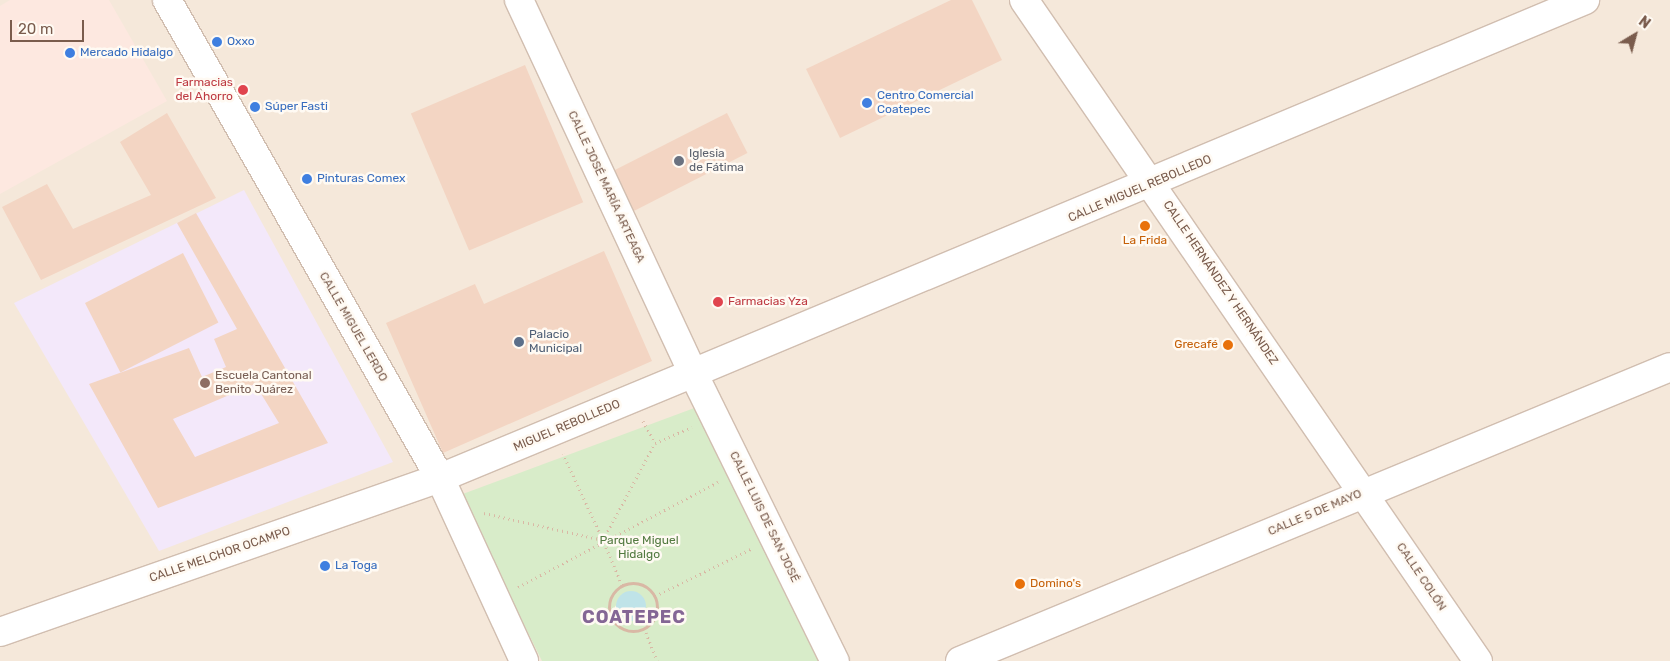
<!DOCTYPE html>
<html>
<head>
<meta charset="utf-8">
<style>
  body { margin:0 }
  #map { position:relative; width:1670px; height:661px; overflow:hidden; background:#fdf6ec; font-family:Rubik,sans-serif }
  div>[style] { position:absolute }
  .residential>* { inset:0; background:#f5e8da; transform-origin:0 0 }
  .commercial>* { inset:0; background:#fde8e0 }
  .education>* { inset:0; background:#f3e8fa }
  .green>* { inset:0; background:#d8ecc9 }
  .water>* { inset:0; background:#bfe3e8 }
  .round { border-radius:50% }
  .building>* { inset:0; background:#f3d5c3; transform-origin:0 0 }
  .path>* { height:3px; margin-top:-1.5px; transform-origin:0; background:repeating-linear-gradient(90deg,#d9b8a5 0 1px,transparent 0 5px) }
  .path>.ring { margin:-1.5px; padding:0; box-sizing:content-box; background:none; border:3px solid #d9b8a5; border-radius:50% }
  .roads { filter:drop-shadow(1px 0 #d1beb0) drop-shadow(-1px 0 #d1beb0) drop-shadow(0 1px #d1beb0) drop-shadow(0 -1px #d1beb0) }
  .minor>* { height:28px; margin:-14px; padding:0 14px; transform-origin:14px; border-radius:14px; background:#fff }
  .tertiary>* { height:28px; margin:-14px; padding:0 14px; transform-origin:14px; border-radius:14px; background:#fff }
  .dots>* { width:14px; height:14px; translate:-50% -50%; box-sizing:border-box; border:2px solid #fffaf3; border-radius:50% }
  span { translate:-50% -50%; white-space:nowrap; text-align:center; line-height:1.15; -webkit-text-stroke:5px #fffaf3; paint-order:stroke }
  .shop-label { font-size:12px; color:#366cbe }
  .left { translate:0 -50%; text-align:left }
  .health-label { font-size:12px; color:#be3a42 }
  .right { translate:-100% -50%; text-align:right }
  .worship-label { font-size:12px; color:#5b616d }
  .street-label { font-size:12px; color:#7a5c4d }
  .food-label { font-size:12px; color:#c56008 }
  .service-label { font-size:12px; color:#4e5e75 }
  .education-label { font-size:12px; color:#785e54 }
  .park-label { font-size:12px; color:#537a41 }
  .district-label { font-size:18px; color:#846695; font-weight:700; letter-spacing:1px }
  .north { position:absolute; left:1610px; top:10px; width:50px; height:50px; -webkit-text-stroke:4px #fffaf3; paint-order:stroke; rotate:37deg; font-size:14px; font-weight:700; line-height:20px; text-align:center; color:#7a5c4d }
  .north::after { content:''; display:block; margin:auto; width:18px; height:22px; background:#7a5c4d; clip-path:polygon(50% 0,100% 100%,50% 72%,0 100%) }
  .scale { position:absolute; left:10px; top:20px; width:74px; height:22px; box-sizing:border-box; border:2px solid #7a5c4d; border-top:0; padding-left:6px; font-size:15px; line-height:18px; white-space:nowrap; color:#7a5c4d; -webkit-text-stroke:4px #fffaf3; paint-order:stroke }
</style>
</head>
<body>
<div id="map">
  <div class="residential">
    <i style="left:0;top:0;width:1670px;height:661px"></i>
  </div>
  <div class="commercial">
    <i style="clip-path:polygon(10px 0,109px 0,167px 101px,0 194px,0 6px)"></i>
  </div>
  <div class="education">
    <i style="clip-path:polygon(244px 190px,393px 462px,159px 551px,14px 303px)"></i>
  </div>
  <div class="green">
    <i style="clip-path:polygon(697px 407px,824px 661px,542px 661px,460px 495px)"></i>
  </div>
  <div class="water">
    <i class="round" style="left:616px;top:591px;width:30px;height:30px"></i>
  </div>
  <div class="building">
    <i style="clip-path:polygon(951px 0,972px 0,1002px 60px,840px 138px,806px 69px)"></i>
    <i style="left:525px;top:65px;width:149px;height:124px;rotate:67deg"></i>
    <i style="clip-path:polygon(167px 113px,216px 198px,41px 280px,2px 207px,47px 184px,73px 229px,151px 195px,120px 142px)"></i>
    <i style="left:727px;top:113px;width:45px;height:128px;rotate:63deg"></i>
    <i style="clip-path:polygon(evenodd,196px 213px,328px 443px,158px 508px,89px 384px,189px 348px,202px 377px,226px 367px,214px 339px,237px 329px,177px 223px,196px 213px,255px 384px,279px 423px,195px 457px,173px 419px,255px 384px)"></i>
    <i style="clip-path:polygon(604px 251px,652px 361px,443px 453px,386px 323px,475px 284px,484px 304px)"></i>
    <i style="left:183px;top:253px;width:78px;height:110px;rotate:63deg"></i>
  </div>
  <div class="path">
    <i style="left:643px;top:421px;width:25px;rotate:61deg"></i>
    <i style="left:484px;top:513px;width:122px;rotate:12.8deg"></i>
    <i style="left:603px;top:540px;width:95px;rotate:-114.9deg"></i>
    <i class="ring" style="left:609px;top:583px;width:45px;height:45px"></i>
    <i style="left:622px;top:585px;width:49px;rotate:-112.9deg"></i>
    <i style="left:603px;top:540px;width:110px;rotate:-61.8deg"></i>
    <i style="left:655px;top:443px;width:40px;rotate:-23.4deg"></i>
    <i style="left:518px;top:587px;width:226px;rotate:-27.7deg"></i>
    <i style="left:655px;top:596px;width:107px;rotate:-26.1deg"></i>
    <i style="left:644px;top:628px;width:35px;rotate:68deg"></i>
  </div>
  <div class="roads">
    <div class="minor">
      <i style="left:1024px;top:0;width:802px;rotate:55.52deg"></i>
      <i style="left:693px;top:373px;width:967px;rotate:-22.69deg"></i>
      <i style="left:960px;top:661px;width:768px;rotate:-22.49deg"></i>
    </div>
    <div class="tertiary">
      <i style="left:167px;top:0;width:550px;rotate:60.27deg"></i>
      <i style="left:440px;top:478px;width:201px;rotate:65.3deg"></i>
      <i style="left:519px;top:0;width:412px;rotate:65deg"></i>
      <i style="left:693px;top:373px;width:321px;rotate:63.8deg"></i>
      <i style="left:0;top:632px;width:466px;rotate:-19.3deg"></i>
      <i style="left:440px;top:478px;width:274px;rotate:-22.5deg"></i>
    </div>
  </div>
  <div class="dots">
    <i style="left:217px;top:42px;background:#3f7fe0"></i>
    <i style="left:70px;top:53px;background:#3f7fe0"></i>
    <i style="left:243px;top:90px;background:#e0444e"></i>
    <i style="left:867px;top:103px;background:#3f7fe0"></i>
    <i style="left:255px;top:107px;background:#3f7fe0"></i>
    <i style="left:679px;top:161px;background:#6b7280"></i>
    <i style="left:307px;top:179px;background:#3f7fe0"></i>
    <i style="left:1145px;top:226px;background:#e8710a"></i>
    <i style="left:718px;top:302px;background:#e0444e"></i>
    <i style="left:519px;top:342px;background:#5c6f8a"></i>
    <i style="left:1228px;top:345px;background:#e8710a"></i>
    <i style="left:205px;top:383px;background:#8d6e63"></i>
    <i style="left:325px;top:566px;background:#3f7fe0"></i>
    <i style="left:1020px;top:584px;background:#e8710a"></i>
  </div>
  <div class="shop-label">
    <span class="left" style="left:227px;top:42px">Oxxo</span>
    <span class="left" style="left:80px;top:53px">Mercado Hidalgo</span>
    <span class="left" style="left:877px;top:103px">Centro Comercial<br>Coatepec</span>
    <span class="left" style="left:265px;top:107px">Súper Fasti</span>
    <span class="left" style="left:317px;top:179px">Pinturas Comex</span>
    <span class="left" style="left:335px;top:566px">La Toga</span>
  </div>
  <div class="health-label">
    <span class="right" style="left:233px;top:90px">Farmacias<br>del Ahorro</span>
    <span class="left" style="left:728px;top:302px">Farmacias Yza</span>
  </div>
  <div class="worship-label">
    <span class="left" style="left:689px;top:161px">Iglesia<br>de Fátima</span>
  </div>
  <div class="street-label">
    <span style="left:606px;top:187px;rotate:65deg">CALLE JOSÉ MARÍA ARTEAGA</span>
    <span style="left:1140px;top:189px;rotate:-23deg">CALLE MIGUEL REBOLLEDO</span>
    <span style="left:1220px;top:283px;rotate:56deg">CALLE HERNÁNDEZ Y HERNÁNDEZ</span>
    <span style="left:353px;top:327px;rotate:60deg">CALLE MIGUEL LERDO</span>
    <span style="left:567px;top:426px;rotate:-23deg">MIGUEL REBOLLEDO</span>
    <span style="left:1315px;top:513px;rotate:-23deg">CALLE 5 DE MAYO</span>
    <span style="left:764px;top:517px;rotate:64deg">CALLE LUIS DE SAN JOSÉ</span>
    <span style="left:220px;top:555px;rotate:-19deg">CALLE MELCHOR OCAMPO</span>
    <span style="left:1421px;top:577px;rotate:56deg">CALLE COLÓN</span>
  </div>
  <div class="food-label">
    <span style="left:1145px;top:241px">La Frida</span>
    <span class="right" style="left:1218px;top:345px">Grecafé</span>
    <span class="left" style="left:1030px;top:584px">Domino's</span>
  </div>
  <div class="service-label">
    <span class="left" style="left:529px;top:342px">Palacio<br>Municipal</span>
  </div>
  <div class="education-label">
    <span class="left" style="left:215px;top:383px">Escuela Cantonal<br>Benito Juárez</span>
  </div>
  <div class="park-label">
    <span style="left:639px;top:548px">Parque Miguel<br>Hidalgo</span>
  </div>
  <div class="district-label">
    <span style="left:634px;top:617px">COATEPEC</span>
  </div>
  <div class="north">N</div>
  <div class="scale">20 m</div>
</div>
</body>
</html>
